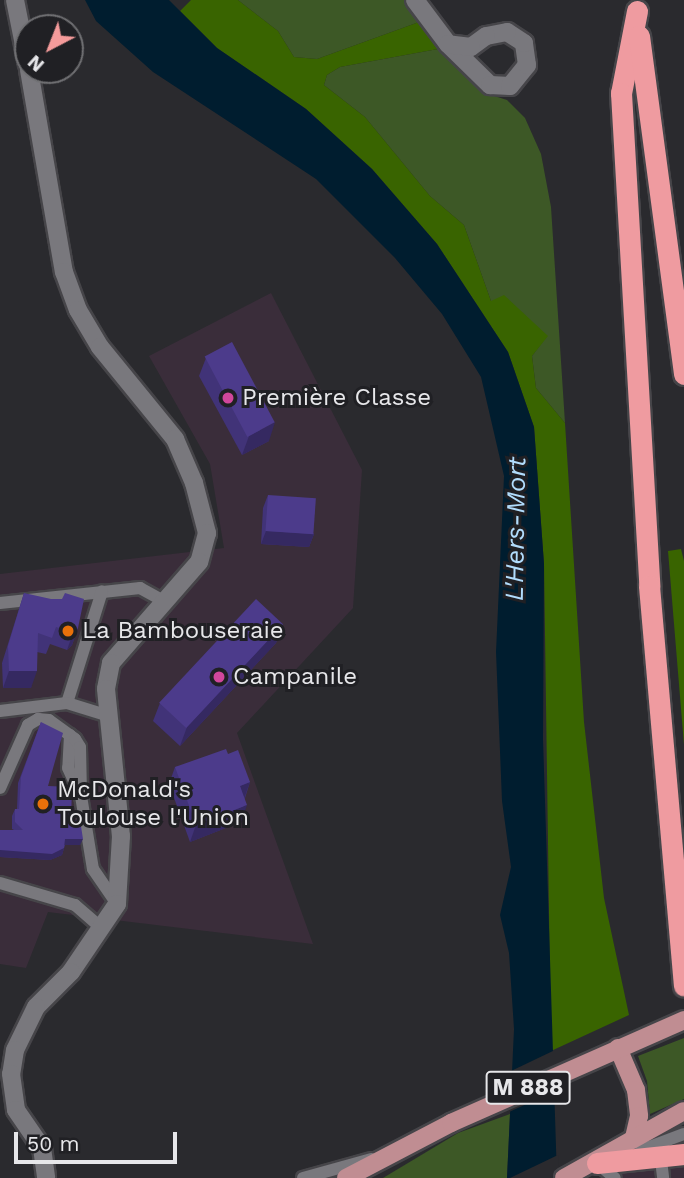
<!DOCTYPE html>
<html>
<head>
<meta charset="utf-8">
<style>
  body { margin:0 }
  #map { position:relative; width:684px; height:1178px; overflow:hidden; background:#2a2a2e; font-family:"Work Sans",sans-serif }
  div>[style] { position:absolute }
  .commercial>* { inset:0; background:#3a2d3a; transform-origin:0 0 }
  .green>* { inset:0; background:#3d5826 }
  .forest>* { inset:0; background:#396400 }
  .water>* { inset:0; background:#001d2f }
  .pier>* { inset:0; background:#2a2a2e }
  .roads { filter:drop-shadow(2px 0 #464549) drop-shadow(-2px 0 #464549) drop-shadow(0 2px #464549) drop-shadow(0 -2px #464549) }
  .service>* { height:12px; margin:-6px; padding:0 6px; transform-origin:6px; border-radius:6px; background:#79787d }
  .minor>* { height:18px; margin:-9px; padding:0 9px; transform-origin:9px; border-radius:9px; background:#79787d }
  .primary>* { height:18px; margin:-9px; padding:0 9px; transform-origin:9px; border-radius:9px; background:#c08d92 }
  .motorway>* { height:21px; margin:-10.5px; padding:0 10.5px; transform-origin:10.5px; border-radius:10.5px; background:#ef9ba0 }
  .wall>* { inset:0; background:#413378 }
  .shaded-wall>* { inset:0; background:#352961 }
  .building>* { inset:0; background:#4c3b8b; transform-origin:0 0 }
  .dots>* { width:19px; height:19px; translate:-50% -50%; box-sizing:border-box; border:4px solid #202024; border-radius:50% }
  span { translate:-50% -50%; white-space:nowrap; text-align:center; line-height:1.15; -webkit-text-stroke:6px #202024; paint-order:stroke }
  .shield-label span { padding:2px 5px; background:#202024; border:2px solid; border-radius:5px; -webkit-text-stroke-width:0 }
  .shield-label { font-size:23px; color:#e7e7ea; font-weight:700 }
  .poi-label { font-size:24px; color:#e7e7ea }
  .left { translate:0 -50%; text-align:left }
  .water-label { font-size:26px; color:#b1dcfc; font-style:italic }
  .north { position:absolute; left:14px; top:14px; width:70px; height:70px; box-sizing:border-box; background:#202024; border:2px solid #707073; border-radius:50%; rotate:222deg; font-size:19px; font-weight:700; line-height:28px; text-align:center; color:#e7e7ea }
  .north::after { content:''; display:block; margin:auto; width:24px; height:32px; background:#f59b9b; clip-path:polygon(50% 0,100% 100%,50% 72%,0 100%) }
  .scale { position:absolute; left:14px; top:1132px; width:163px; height:32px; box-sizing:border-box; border:4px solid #e7e7ea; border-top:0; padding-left:9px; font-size:21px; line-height:24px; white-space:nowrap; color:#e7e7ea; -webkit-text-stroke:5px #202024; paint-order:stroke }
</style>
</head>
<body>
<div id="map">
  <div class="commercial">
    <i style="clip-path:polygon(271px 293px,362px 470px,353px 608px,237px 733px,313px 944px,48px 912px,26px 968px,0 964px,0 574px,224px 548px,210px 464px,149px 356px)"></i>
    <i style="left:619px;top:1165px;width:65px;height:15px"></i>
  </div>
  <div class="green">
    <i style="clip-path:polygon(238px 0,408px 0,419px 22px,317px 59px,294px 57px,278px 31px)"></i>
    <i style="clip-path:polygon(438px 49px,468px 79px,488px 94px,507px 100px,525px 118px,541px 154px,551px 207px,565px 423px,536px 388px,532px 356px,547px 336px,491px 301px,464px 225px,430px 196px,365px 117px,324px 85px,327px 75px,340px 67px)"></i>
    <i style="clip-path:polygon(684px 1038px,684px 1099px,650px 1114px,647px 1081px,638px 1056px)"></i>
    <i style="clip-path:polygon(510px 1114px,507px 1178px,383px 1178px,458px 1133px)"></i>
  </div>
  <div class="forest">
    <i style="clip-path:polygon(191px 0,238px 0,278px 31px,294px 57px,317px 59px,419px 22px,438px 49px,340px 67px,327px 75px,324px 85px,365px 117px,430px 196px,464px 225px,491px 301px,504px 295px,548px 336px,532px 356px,536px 388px,565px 423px,584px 722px,604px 898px,629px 1015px,551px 1051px,544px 564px,534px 427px,508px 352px,437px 244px,372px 169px,306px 109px,217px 48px,180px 11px)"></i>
    <i style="clip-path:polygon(681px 549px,684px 561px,684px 745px,668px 551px)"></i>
  </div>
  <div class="water">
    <i style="clip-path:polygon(85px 0,169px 0,217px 48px,306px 109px,372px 169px,437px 244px,508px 352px,534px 427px,544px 564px,543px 739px,557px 1178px,507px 1178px,514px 1029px,509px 953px,500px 915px,511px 867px,502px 801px,496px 652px,504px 476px,481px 377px,442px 314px,395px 258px,316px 179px,153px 72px,96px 21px)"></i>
  </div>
  <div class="pier">
    <i style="clip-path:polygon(555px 1050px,555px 1091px,507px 1113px,509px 1072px)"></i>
    <i style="clip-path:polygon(558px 1155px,560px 1178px,510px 1178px)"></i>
  </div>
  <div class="roads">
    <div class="service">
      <i style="left:0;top:603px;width:141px;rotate:-6.1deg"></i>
      <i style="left:140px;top:588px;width:26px;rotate:29deg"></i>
      <i style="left:67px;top:703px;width:117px;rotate:-72.6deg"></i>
      <i style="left:0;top:711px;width:67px;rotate:-6.8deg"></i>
      <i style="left:67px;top:703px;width:44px;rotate:17.2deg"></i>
      <i style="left:70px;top:735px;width:33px;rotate:93deg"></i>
      <i style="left:68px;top:768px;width:31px;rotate:65deg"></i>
      <i style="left:0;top:788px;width:69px;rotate:-66deg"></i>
      <i style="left:28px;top:725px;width:12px;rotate:-31deg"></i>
      <i style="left:38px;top:719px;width:11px;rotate:5deg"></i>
      <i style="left:49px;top:720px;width:32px;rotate:36deg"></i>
      <i style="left:75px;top:739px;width:9px;rotate:58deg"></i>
      <i style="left:80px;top:747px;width:49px;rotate:88.8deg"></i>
      <i style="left:81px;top:796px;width:74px;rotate:80.7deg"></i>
      <i style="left:93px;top:869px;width:42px;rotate:55.6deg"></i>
      <i style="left:0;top:883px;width:78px;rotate:16.3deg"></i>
      <i style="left:75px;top:905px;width:33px;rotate:41deg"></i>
      <i style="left:641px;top:1150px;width:46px;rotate:-20.4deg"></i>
      <i style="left:660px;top:1152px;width:26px;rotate:83deg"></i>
      <i style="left:597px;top:1163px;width:23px;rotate:40deg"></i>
      <i style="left:303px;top:1178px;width:71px;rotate:-15.6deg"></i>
    </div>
    <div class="minor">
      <i style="left:15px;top:0;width:66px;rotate:78.7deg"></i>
      <i style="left:415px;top:0;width:55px;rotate:53.1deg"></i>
      <i style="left:448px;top:44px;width:59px;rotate:44.3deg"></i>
      <i style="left:490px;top:85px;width:20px;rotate:3deg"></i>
      <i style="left:510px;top:86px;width:27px;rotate:-51deg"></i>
      <i style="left:527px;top:65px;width:22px;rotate:-98deg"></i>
      <i style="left:524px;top:43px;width:20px;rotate:-147deg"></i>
      <i style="left:507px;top:32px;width:21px;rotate:169deg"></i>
      <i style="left:486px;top:36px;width:19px;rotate:144deg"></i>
      <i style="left:471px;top:47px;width:23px;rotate:-173deg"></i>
      <i style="left:29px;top:70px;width:205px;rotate:80.2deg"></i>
      <i style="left:64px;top:272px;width:40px;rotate:69.8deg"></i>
      <i style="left:78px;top:310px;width:43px;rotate:59.3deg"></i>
      <i style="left:100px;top:347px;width:119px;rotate:50.8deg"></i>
      <i style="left:175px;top:439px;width:48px;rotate:66.6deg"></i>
      <i style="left:194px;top:483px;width:52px;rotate:75.4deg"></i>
      <i style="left:207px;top:533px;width:30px;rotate:105deg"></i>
      <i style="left:199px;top:562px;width:134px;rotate:131.1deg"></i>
      <i style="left:111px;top:663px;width:26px;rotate:101deg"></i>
      <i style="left:106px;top:689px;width:148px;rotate:84.2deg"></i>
      <i style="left:121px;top:836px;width:68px;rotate:93.4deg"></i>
      <i style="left:117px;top:904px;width:82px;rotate:124.1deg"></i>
      <i style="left:71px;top:972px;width:49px;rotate:135deg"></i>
      <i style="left:36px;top:1007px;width:48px;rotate:116deg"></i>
      <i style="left:15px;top:1050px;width:24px;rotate:99deg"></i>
      <i style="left:11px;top:1074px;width:36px;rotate:82deg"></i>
      <i style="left:16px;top:1110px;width:46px;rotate:55.6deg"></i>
      <i style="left:42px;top:1148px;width:30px;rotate:82deg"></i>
    </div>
    <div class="primary">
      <i style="left:618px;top:1048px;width:46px;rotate:66.8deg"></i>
      <i style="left:636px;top:1090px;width:26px;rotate:83deg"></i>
      <i style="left:639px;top:1116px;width:22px;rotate:103deg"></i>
      <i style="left:346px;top:1178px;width:119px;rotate:-27.6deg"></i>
      <i style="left:451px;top:1123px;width:255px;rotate:-23.8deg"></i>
      <i style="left:564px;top:1178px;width:137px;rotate:-29.2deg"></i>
    </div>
    <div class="motorway">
      <i style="left:637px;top:11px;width:84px;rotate:101deg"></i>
      <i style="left:621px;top:93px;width:494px;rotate:86.7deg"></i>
      <i style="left:649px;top:586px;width:401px;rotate:85deg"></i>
      <i style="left:639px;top:36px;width:341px;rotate:82.4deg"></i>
      <i style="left:597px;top:1163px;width:87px;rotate:-5.9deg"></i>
    </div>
  </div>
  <div class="wall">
    <i style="clip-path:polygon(206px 358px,269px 441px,242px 455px,199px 376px)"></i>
    <i style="clip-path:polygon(268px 495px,314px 534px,309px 547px,261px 544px,263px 508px)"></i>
    <i style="clip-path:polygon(24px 593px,78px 628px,72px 645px,67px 650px,50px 644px,46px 654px,37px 652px,31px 688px,3px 688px,2px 663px)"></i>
    <i style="clip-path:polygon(283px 624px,276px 643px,180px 746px,153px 721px,160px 703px)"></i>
    <i style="clip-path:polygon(41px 722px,48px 786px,71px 820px,80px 845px,65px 845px,62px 855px,50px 860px,0 857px,0 830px,14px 830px,12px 829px,12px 816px,15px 809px,17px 809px,18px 783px)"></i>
    <i style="clip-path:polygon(228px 754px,250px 782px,245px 798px,241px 822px,190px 842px,169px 784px,175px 767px)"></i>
  </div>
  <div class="shaded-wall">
    <i style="clip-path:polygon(275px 422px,269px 441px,242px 455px,249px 436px)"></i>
    <i style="clip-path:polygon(266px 531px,314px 534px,309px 547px,261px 544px)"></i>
    <i style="clip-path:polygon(283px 624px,276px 643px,180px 746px,187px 727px)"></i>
    <i style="clip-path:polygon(78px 628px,72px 645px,67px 650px,73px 633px)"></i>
    <i style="clip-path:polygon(9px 671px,37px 671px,31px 688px,3px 688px)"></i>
    <i style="clip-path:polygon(250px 782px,244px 799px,240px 786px)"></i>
    <i style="clip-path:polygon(247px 805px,241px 822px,190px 842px,196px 825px)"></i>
    <i style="clip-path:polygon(65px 839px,83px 839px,80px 845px,62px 845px)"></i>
    <i style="clip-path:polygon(64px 848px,62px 855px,50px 860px,0 857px,0 850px)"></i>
  </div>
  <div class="building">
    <i style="left:232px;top:342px;width:91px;height:31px;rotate:62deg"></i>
    <i style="left:268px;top:495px;width:48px;height:36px;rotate:4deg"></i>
    <i style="clip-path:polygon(24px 593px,51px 599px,62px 599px,65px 593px,84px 599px,78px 628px,73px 633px,56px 627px,52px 638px,38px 633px,37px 671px,9px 671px,8px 646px)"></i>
    <i style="left:256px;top:599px;width:37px;height:142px;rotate:43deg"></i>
    <i style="clip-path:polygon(41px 722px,63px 733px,48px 786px,72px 787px,71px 820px,80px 820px,83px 839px,65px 839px,64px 848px,52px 854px,0 850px,0 830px,23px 830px,15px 822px,15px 809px,19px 809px,21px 777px)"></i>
    <i style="clip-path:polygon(226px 749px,228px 754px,238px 750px,250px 782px,240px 786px,247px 805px,196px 825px,175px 767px)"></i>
  </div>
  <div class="dots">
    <i style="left:228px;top:398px;background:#d1479c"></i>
    <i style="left:68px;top:631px;background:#e8710a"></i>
    <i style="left:219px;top:677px;background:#d1479c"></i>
    <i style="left:43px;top:804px;background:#e8710a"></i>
  </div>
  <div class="shield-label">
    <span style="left:528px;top:1088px">M 888</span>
  </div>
  <div class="poi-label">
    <span class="left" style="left:242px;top:398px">Première Classe</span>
    <span class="left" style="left:82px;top:631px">La Bambouseraie</span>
    <span class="left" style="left:233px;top:677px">Campanile</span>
    <span class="left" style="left:57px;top:804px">McDonald's<br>Toulouse l'Union</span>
  </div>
  <div class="water-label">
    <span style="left:516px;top:529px;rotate:-89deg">L'Hers-Mort</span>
  </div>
  <div class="north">N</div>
  <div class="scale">50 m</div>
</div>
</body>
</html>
